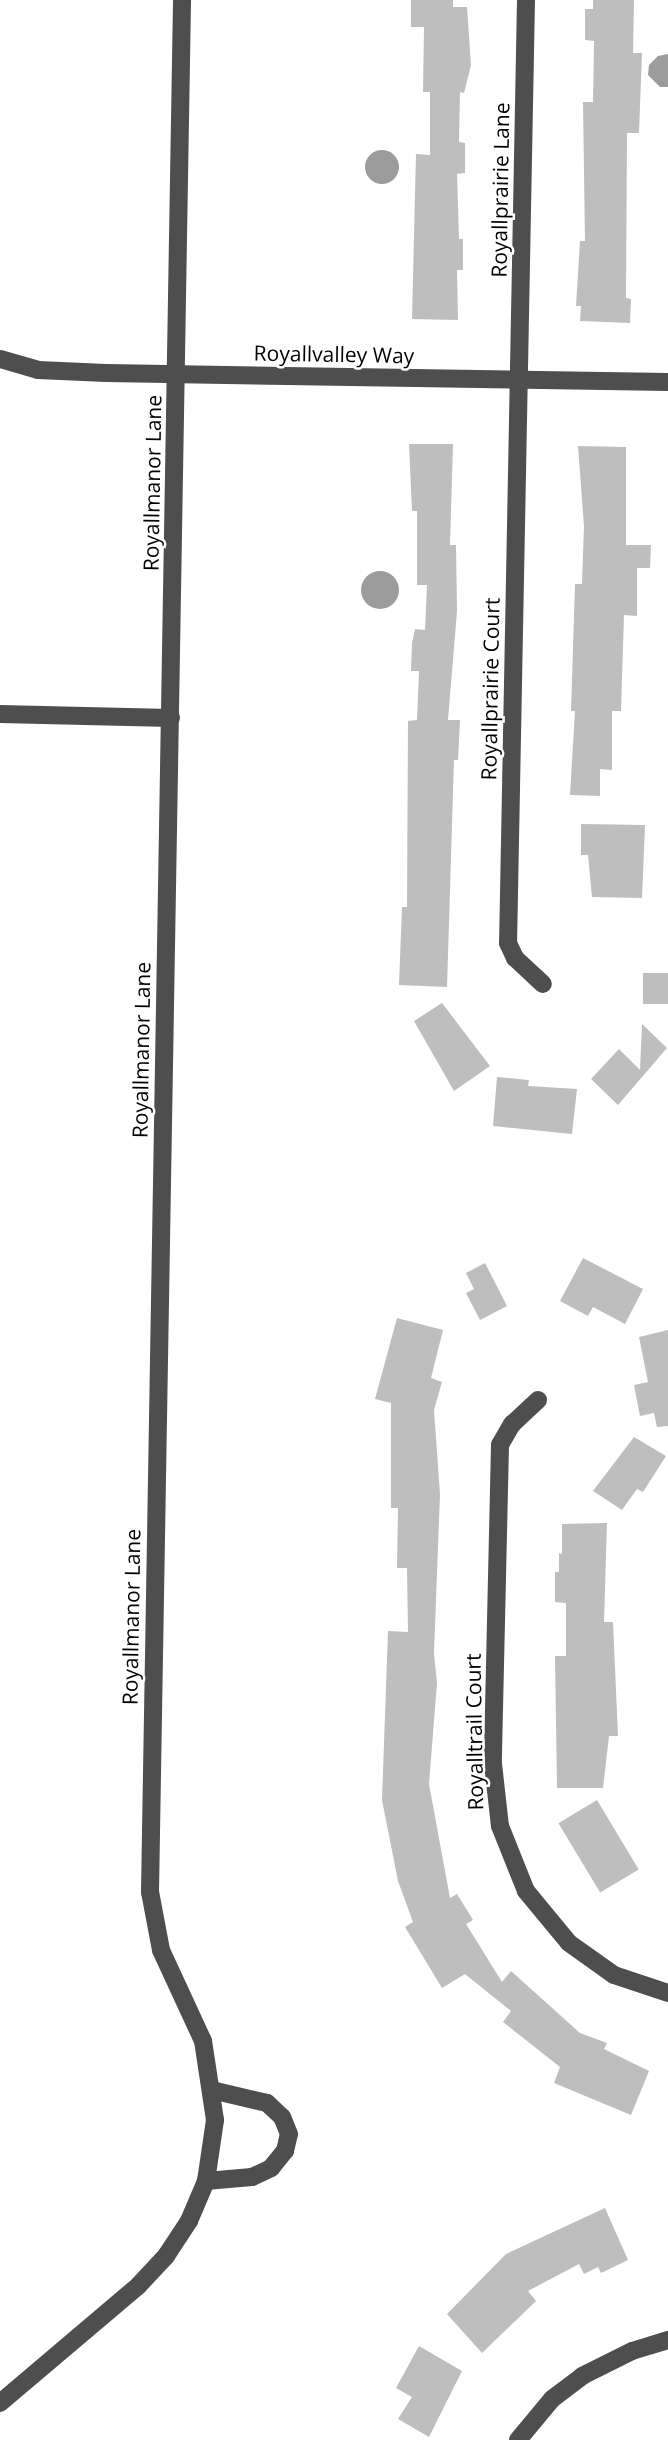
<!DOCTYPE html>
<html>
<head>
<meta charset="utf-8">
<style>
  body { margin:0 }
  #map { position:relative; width:668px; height:2440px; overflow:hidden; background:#fff; font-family:"Open Sans",sans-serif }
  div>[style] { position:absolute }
  .water>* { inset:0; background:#9c9c9c }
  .round { border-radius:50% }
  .building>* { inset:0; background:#bebebe; transform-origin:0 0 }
  .minor>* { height:18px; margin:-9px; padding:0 9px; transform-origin:9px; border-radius:9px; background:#4e4e4e }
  span { translate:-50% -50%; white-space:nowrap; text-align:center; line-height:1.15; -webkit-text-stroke:5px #fff; paint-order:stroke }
  .street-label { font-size:21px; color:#000 }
</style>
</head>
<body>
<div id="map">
  <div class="water">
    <i style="clip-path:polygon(668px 54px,668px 87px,660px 87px,648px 75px,649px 65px,658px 56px)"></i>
    <i class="round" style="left:365px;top:150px;width:34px;height:34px"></i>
    <i class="round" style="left:361px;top:571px;width:38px;height:38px"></i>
  </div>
  <div class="building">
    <i style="clip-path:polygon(411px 0,453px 0,453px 7px,467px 7px,471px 65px,464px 93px,460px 92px,459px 142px,465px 143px,465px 173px,457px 174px,459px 239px,463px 239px,463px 270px,457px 270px,458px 320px,412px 319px,416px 154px,430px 155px,430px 92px,423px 92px,424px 27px,411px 27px)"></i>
    <i style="clip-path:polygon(593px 0,634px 0,633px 53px,642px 53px,639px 133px,627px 133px,626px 298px,631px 299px,630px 323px,580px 321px,581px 306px,576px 306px,580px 241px,585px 241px,583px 102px,593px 102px,594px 41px,585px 40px,585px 9px,593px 9px)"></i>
    <i style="clip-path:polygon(409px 444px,453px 444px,450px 545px,456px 545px,457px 611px,448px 720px,460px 720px,458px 760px,454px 760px,447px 987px,399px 985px,402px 907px,407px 907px,408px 721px,417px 720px,419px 671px,411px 671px,412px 643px,415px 629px,425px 630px,427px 585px,417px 585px,417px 511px,412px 511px)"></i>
    <i style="clip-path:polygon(578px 446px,626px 447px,626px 545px,651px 545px,650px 568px,637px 568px,637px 616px,624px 615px,621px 711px,612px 711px,612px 770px,600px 769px,600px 796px,570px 795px,575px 711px,571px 711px,575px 584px,582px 584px,584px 526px)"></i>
    <i style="clip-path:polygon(581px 824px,645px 825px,642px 898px,592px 897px,588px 855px,581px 855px)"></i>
    <i style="left:643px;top:973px;width:25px;height:31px"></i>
    <i style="clip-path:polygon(442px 1003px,490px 1066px,454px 1091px,414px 1021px)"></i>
    <i style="clip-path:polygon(642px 1024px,667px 1048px,618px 1105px,591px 1079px,619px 1049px,640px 1070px)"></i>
    <i style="clip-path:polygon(497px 1077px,529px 1080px,528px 1086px,577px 1089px,572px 1134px,493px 1126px)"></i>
    <i style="clip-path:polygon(583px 1258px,643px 1289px,625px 1324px,593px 1307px,588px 1316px,560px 1301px)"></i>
    <i style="clip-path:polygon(485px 1263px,507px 1306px,480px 1320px,466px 1293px,474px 1289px,466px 1273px)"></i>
    <i style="clip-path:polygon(397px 1318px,443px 1330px,431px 1378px,442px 1382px,434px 1410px,440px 1494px,434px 1653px,437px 1683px,429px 1784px,450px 1898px,457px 1894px,473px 1920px,466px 1924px,502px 1982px,511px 1971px,580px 2033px,607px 2043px,604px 2049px,649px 2071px,631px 2115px,554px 2083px,560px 2067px,503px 2022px,511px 2011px,465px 1974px,442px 1988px,405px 1927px,413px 1922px,398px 1881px,382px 1800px,388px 1631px,408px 1632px,407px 1568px,397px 1568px,398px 1508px,391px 1508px,391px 1403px,375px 1399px)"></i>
    <i style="clip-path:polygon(668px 1330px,668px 1426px,657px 1427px,654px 1413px,640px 1416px,634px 1385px,648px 1382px,639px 1337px)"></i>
    <i style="clip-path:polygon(634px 1437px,666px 1456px,643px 1492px,637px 1489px,622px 1510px,593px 1491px)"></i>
    <i style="clip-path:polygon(607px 1523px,604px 1622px,613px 1622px,618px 1736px,609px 1736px,603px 1788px,557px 1788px,555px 1656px,566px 1656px,566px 1603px,555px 1602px,555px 1572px,559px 1572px,559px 1553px,562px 1554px,562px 1524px)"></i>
    <i style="left:597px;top:1800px;width:81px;height:45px;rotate:59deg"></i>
    <i style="clip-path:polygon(605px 2208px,628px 2260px,601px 2273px,598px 2267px,584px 2274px,579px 2264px,528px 2291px,536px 2301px,482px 2353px,447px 2314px,506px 2254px)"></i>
    <i style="clip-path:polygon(419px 2346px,462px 2371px,429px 2437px,398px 2419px,412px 2397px,396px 2388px)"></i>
  </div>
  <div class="minor">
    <i style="left:526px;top:0;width:943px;rotate:91.09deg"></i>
    <i style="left:508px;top:943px;width:17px;rotate:65deg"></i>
    <i style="left:515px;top:958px;width:38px;rotate:43deg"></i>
    <i style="left:0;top:359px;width:40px;rotate:16deg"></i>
    <i style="left:38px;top:370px;width:68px;rotate:2.5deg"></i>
    <i style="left:106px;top:373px;width:562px;rotate:0.92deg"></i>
    <i style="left:0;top:714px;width:171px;rotate:1.3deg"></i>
    <i style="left:538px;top:1400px;width:35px;rotate:137deg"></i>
    <i style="left:512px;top:1424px;width:24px;rotate:120deg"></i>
    <i style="left:500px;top:1445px;width:319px;rotate:91.3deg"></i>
    <i style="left:493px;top:1764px;width:62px;rotate:83.6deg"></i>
    <i style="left:500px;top:1826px;width:70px;rotate:68.2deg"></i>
    <i style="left:526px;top:1891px;width:67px;rotate:50.4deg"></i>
    <i style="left:569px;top:1943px;width:55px;rotate:35.4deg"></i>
    <i style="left:614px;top:1975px;width:57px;rotate:18.4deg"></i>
    <i style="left:206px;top:2181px;width:46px;rotate:-5deg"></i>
    <i style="left:252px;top:2177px;width:21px;rotate:-25deg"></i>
    <i style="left:271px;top:2168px;width:22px;rotate:-51deg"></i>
    <i style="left:285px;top:2151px;width:17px;rotate:-77deg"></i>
    <i style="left:289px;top:2134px;width:18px;rotate:-112deg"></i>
    <i style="left:282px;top:2117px;width:21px;rotate:-137deg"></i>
    <i style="left:267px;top:2103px;width:57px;rotate:-166.7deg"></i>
    <i style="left:0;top:2403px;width:182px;rotate:-40.3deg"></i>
    <i style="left:139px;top:2285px;width:40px;rotate:-47deg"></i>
    <i style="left:166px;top:2256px;width:42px;rotate:-56.7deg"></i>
    <i style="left:189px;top:2221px;width:43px;rotate:-67deg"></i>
    <i style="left:206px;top:2181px;width:62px;rotate:-81.6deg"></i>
    <i style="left:215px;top:2120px;width:80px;rotate:-98.6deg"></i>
    <i style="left:203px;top:2041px;width:100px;rotate:-114.8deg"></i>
    <i style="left:161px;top:1950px;width:59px;rotate:-100.7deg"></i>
    <i style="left:150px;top:1892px;width:1892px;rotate:-89.03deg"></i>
    <i style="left:518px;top:2440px;width:53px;rotate:-50.3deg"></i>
    <i style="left:552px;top:2399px;width:38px;rotate:-37deg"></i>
    <i style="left:582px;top:2376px;width:56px;rotate:-26.6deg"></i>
    <i style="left:632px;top:2351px;width:38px;rotate:-17deg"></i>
  </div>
  <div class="street-label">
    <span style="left:500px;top:190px;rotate:-89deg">Royallprairie Lane</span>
    <span style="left:334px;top:354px;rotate:1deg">Royallvalley Way</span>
    <span style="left:152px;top:483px;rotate:-89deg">Royallmanor Lane</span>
    <span style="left:490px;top:689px;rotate:-89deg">Royallprairie Court</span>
    <span style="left:141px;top:1050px;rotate:-89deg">Royallmanor Lane</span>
    <span style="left:131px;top:1617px;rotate:-89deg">Royallmanor Lane</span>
    <span style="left:474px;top:1732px;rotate:-91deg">Royalltrail Court</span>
  </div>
</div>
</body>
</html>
